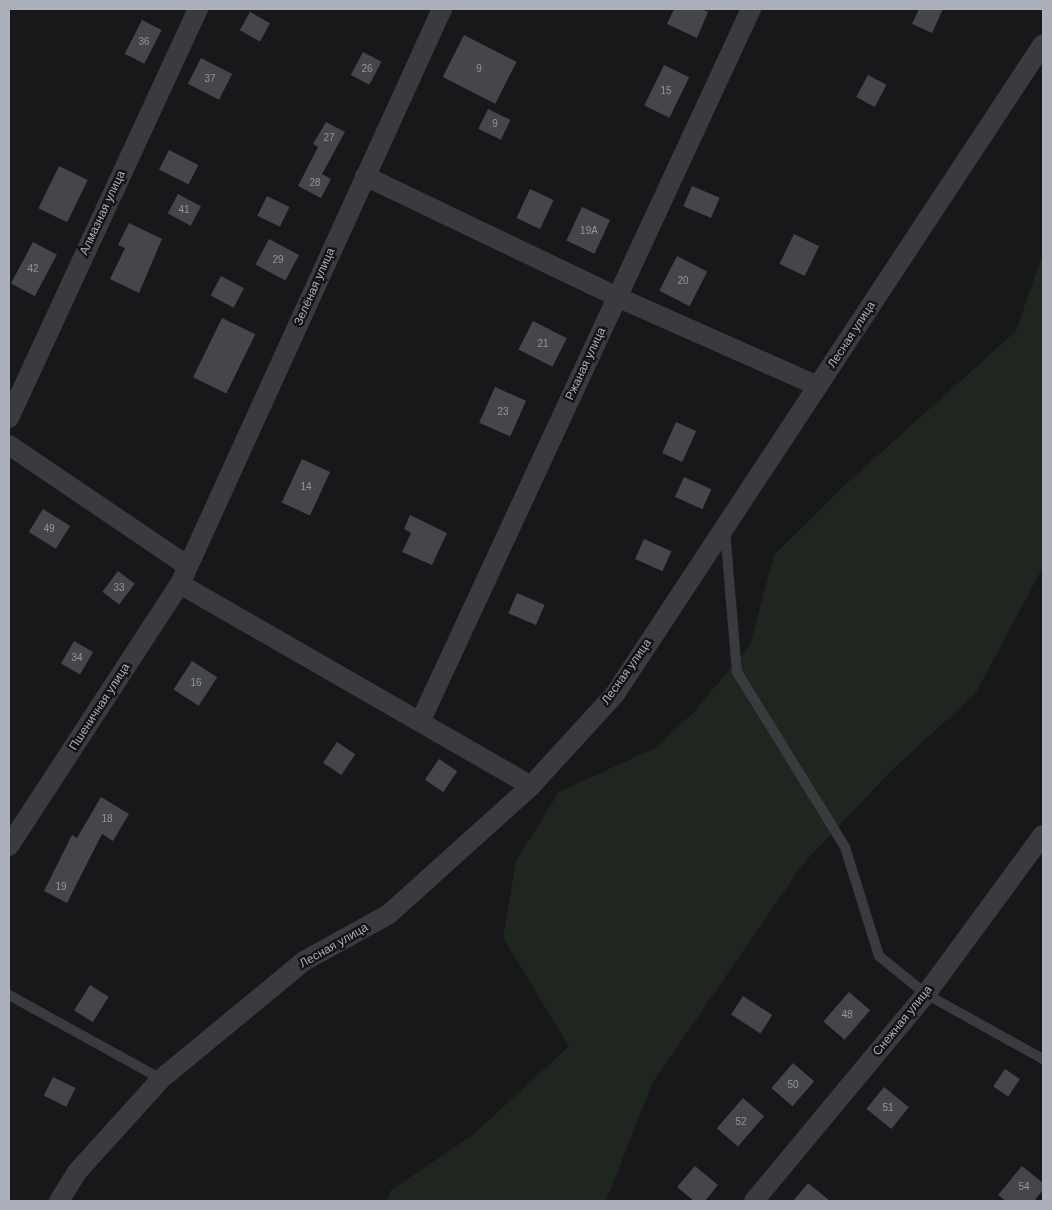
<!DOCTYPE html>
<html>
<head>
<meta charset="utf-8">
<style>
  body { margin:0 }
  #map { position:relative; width:1052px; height:1210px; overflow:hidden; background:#18181b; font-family:Helvetica,sans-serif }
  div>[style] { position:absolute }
  .green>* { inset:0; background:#1e261f }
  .building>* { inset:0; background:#45464b; transform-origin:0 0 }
  .lane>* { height:10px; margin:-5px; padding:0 5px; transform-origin:5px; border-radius:5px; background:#3a3b3f }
  .street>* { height:20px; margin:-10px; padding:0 10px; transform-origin:10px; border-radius:10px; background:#3a3b3f }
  span { translate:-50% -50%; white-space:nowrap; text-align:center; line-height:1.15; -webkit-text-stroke:4.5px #131316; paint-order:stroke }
  .number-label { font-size:10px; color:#92969e }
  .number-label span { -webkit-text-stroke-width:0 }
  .street-label { font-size:12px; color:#abb0ba }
  .frame { position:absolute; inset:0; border:10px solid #abb0ba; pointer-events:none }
</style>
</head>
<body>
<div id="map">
  <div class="green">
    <i style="clip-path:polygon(1043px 253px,1043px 567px,975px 694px,892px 770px,803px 864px,653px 1082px,606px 1201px,387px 1201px,390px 1191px,474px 1134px,569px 1046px,503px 938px,516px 861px,559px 792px,655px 748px,694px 712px,750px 645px,774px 555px,846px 484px,1016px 331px)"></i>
  </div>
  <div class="building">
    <i style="clip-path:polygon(674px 9px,701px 9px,708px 12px,697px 38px,667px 24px)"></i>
    <i style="clip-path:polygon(919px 9px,943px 9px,932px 33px,912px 24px)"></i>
    <i style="left:250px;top:12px;width:23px;height:21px;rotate:29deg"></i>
    <i style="left:142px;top:20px;width:22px;height:38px;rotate:27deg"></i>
    <i style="left:464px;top:35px;width:59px;height:47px;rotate:27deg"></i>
    <i style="left:363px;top:52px;width:21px;height:26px;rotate:28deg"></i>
    <i style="left:201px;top:58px;width:35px;height:29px;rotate:27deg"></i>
    <i style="left:664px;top:65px;width:28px;height:45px;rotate:26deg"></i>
    <i style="left:868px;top:75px;width:21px;height:25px;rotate:28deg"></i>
    <i style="left:488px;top:109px;width:25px;height:22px;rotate:26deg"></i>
    <i style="clip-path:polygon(326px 122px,345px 132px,322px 174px,331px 179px,321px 198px,298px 186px,318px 147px,313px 144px)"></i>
    <i style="left:169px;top:150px;width:33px;height:22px;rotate:27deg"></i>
    <i style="left:59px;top:166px;width:32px;height:47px;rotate:26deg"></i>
    <i style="left:692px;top:186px;width:30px;height:22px;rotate:23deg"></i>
    <i style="left:530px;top:189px;width:26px;height:32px;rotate:25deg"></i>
    <i style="left:178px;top:194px;width:26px;height:22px;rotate:28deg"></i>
    <i style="left:267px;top:196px;width:25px;height:22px;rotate:26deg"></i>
    <i style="left:582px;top:207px;width:31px;height:37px;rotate:25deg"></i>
    <i style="clip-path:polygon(129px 223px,162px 239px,139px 293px,110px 279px,125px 248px,118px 245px)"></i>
    <i style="left:794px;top:234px;width:28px;height:33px;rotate:26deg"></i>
    <i style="left:269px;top:239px;width:34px;height:29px;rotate:28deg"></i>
    <i style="left:33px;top:242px;width:27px;height:47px;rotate:28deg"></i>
    <i style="left:677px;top:256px;width:34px;height:39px;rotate:27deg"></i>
    <i style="left:221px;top:276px;width:26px;height:22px;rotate:28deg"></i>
    <i style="left:222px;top:318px;width:37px;height:66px;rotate:26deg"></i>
    <i style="left:533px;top:321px;width:38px;height:32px;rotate:27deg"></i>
    <i style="left:495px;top:387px;width:34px;height:39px;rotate:24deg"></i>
    <i style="left:676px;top:422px;width:22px;height:34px;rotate:24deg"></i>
    <i style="left:302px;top:459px;width:31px;height:48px;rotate:25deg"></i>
    <i style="left:684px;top:477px;width:30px;height:22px;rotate:24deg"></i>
    <i style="left:43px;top:509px;width:32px;height:27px;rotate:32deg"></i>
    <i style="clip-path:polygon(410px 515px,447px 533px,432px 565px,402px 552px,411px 533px,404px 529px)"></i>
    <i style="left:644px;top:539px;width:30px;height:22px;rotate:24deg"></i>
    <i style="left:118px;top:571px;width:21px;height:26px;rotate:37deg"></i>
    <i style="left:517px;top:593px;width:30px;height:22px;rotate:23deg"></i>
    <i style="left:74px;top:641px;width:22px;height:26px;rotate:30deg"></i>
    <i style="left:192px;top:661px;width:30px;height:34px;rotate:33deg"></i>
    <i style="left:337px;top:742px;width:22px;height:25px;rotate:34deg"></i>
    <i style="left:439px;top:759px;width:22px;height:25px;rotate:34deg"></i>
    <i style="clip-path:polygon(101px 797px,129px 814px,113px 841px,102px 834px,67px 903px,44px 891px,72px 835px,77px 838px)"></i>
    <i style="left:90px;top:985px;width:22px;height:30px;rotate:32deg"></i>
    <i style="left:849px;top:992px;width:28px;height:39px;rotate:41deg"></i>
    <i style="left:743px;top:996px;width:35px;height:22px;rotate:33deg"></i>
    <i style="left:793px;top:1063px;width:28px;height:33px;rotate:41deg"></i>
    <i style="left:1005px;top:1069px;width:18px;height:21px;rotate:34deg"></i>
    <i style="left:53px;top:1077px;width:25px;height:21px;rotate:26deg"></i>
    <i style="left:884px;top:1087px;width:32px;height:28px;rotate:39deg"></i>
    <i style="left:743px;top:1098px;width:28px;height:40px;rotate:41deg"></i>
    <i style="clip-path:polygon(695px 1166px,718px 1185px,705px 1201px,694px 1201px,677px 1187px)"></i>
    <i style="clip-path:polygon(1022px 1166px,1043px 1183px,1043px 1190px,1034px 1201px,1006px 1201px,998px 1195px)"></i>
    <i style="clip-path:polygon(808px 1183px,830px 1201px,793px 1201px)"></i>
  </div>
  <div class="lane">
    <i style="left:725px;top:530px;width:143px;rotate:85.2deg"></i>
    <i style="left:737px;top:672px;width:206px;rotate:58.3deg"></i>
    <i style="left:845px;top:847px;width:114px;rotate:72.7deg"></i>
    <i style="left:879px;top:956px;width:60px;rotate:39deg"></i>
    <i style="left:926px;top:994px;width:134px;rotate:29.1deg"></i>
    <i style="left:9px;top:995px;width:174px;rotate:28.9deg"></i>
  </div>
  <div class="street">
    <i style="left:365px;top:176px;width:280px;rotate:25.6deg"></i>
    <i style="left:617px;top:297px;width:220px;rotate:23.9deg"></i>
    <i style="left:9px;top:418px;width:451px;rotate:-65.2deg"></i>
    <i style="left:9px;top:445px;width:216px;rotate:34.1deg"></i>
    <i style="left:180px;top:584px;width:405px;rotate:29.9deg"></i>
    <i style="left:421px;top:720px;width:784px;rotate:-65.1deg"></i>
    <i style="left:9px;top:846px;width:313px;rotate:-56.9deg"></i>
    <i style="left:180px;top:584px;width:632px;rotate:-65.5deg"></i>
    <i style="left:59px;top:1201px;width:34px;rotate:-58deg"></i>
    <i style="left:77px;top:1172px;width:125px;rotate:-47.9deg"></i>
    <i style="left:161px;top:1079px;width:185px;rotate:-39.5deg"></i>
    <i style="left:304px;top:961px;width:97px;rotate:-28.9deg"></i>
    <i style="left:389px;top:914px;width:191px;rotate:-42deg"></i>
    <i style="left:531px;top:786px;width:125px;rotate:-47.6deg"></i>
    <i style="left:615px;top:694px;width:778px;rotate:-56.64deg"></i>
    <i style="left:754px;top:1201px;width:269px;rotate:-50.3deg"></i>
    <i style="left:926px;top:994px;width:197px;rotate:-53.7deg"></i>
  </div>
  <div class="number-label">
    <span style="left:144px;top:42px">36</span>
    <span style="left:367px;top:69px">26</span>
    <span style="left:479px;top:69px">9</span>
    <span style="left:210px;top:79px">37</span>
    <span style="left:666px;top:91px">15</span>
    <span style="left:495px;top:124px">9</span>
    <span style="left:329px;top:138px">27</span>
    <span style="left:315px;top:183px">28</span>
    <span style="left:184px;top:210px">41</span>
    <span style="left:589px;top:231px">19А</span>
    <span style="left:278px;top:260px">29</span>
    <span style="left:33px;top:269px">42</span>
    <span style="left:683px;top:281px">20</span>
    <span style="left:543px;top:344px">21</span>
    <span style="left:503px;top:412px">23</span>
    <span style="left:306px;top:487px">14</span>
    <span style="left:49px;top:529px">49</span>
    <span style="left:119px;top:588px">33</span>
    <span style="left:77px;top:658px">34</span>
    <span style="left:196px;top:683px">16</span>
    <span style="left:107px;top:819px">18</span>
    <span style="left:61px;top:887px">19</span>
    <span style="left:847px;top:1015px">48</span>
    <span style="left:793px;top:1085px">50</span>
    <span style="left:888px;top:1108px">51</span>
    <span style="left:741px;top:1122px">52</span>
    <span style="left:1024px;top:1187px">54</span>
  </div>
  <div class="street-label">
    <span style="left:103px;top:213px;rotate:-65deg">Алмазная улица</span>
    <span style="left:315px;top:287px;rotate:-66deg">Зелёная улица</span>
    <span style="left:852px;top:335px;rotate:-57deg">Лесная улица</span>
    <span style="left:586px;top:364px;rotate:-65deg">Ржаная улица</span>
    <span style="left:627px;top:672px;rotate:-55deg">Лесная улица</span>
    <span style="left:100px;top:707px;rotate:-57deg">Пшеничная улица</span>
    <span style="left:334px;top:946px;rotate:-30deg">Лесная улица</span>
    <span style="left:903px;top:1021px;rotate:-51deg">Снежная улица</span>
  </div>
  <div class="frame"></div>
</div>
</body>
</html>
